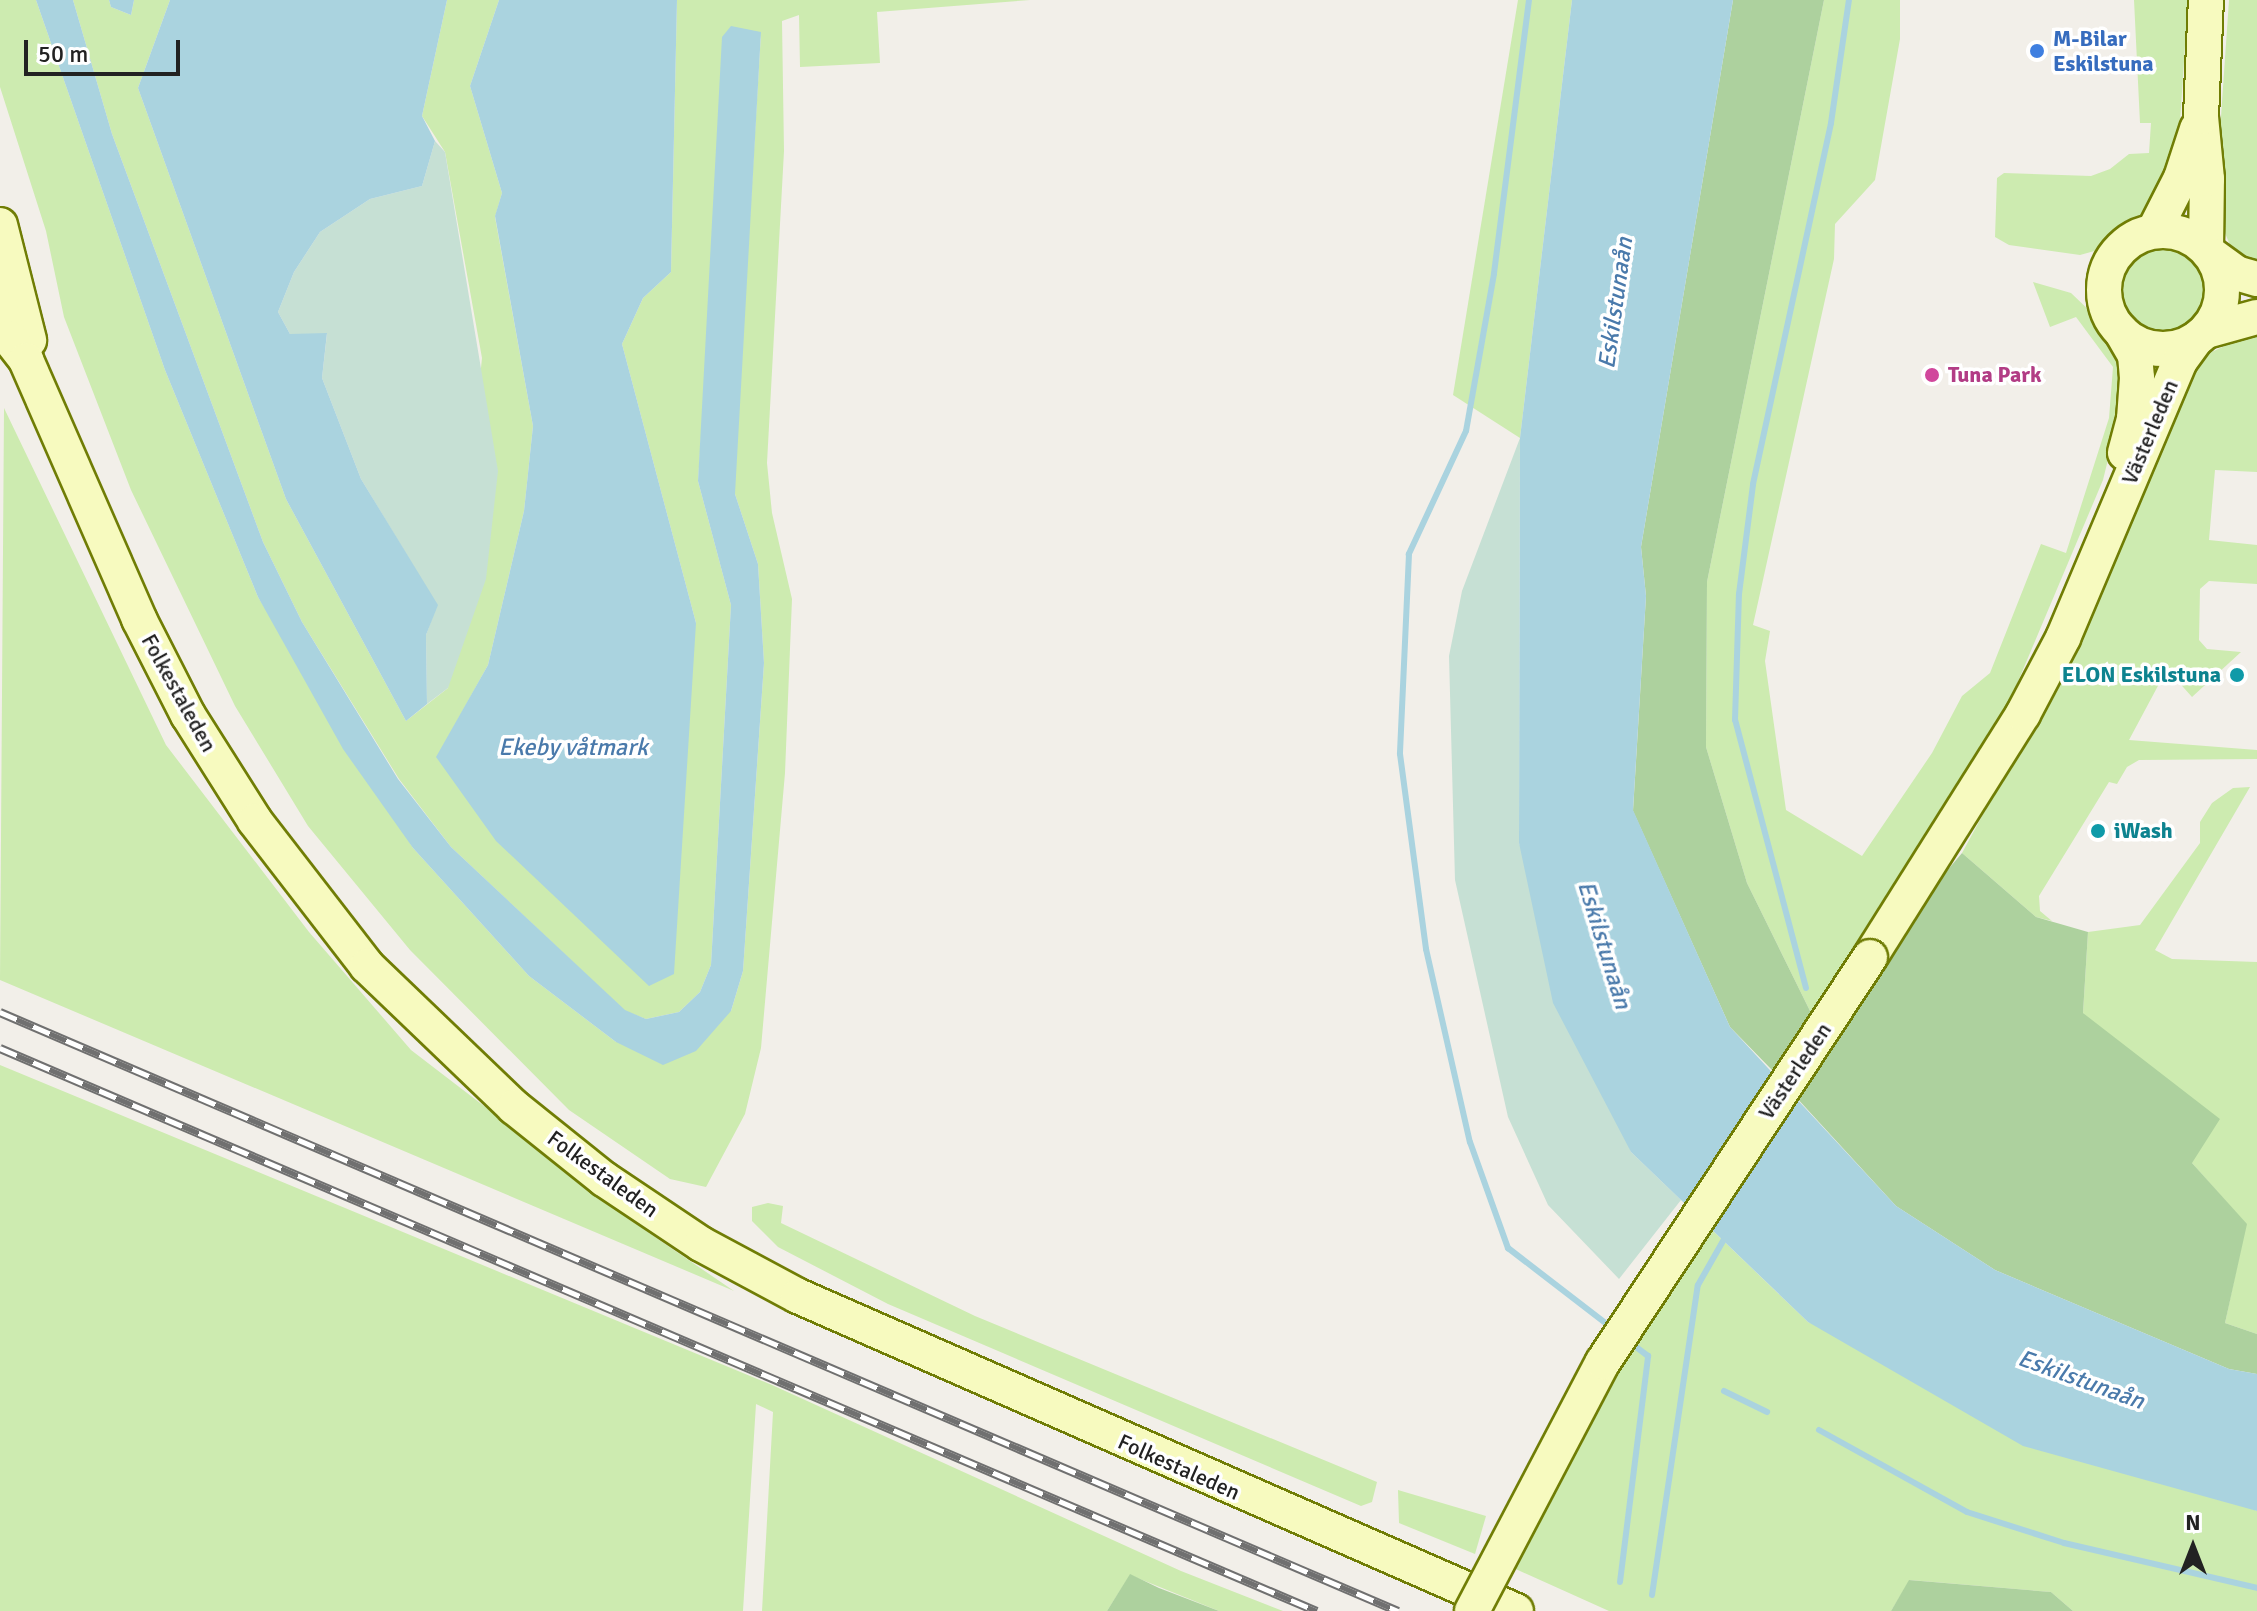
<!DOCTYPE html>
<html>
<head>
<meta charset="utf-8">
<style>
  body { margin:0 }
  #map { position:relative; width:2257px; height:1611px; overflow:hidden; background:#f2efe9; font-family:Signika,sans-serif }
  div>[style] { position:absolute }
  .grass>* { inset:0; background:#cdebb0 }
  .round { border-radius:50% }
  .forest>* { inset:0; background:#add19e }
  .wetland>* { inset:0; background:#c6e0d4 }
  .water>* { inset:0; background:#aad3df }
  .stream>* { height:6px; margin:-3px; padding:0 3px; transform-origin:3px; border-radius:3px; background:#aad3df }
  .roads { filter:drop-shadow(2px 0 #707d05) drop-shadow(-2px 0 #707d05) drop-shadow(0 2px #707d05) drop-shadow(0 -2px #707d05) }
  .secondary>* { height:34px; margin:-17px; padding:0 17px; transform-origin:17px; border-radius:17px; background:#f7fabf }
  .secondary>.ring { margin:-17px; padding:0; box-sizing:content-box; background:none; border:34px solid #f7fabf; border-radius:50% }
  .rail>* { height:9px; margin-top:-4.5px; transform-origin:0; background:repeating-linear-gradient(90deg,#fff 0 18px,#707070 0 36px); box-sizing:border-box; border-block:2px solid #707070 }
  .bridges { filter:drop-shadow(2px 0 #707d05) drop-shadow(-2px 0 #707d05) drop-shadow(0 2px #707d05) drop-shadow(0 -2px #707d05) }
  .secondary-bridge>* { height:34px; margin:-17px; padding:0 17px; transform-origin:17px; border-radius:17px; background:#f7fabf }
  .dots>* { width:22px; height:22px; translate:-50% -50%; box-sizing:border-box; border:4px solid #fff; border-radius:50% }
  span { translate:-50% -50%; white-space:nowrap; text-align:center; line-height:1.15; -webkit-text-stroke:7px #fff; paint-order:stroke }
  .shop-label { font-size:22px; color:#366cbe; font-weight:700 }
  .left { translate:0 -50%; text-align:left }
  .hotel-label { font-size:22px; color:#b23c85; font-weight:700 }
  .street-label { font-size:22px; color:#222 }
  .culture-label { font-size:22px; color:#0d838f; font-weight:700 }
  .right { translate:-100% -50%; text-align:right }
  .water-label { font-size:24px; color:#4a7aab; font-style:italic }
  .north { position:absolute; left:2153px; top:1507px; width:80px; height:80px; -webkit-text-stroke:6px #fff; paint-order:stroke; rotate:0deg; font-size:22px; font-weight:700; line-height:32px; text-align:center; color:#222 }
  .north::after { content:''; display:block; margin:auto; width:28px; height:36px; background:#222; clip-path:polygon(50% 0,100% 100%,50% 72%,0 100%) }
  .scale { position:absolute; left:24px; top:40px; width:156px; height:36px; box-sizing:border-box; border:4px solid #222; border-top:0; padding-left:10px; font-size:24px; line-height:28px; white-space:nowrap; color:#222; -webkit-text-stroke:6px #fff; paint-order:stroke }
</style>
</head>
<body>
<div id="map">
  <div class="grass">
    <i style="clip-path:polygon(0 0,36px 0,165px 370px,258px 597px,413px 848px,529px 976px,616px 1042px,731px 1011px,743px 971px,764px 663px,758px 564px,735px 494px,735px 465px,761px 33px,706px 364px,698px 481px,731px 605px,711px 965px,700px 992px,679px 1012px,646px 1019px,625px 1011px,451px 847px,399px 779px,302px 622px,263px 542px,112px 134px,73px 0,109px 0,111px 7px,131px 15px,134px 0,170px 0,138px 88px,286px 499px,406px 721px,448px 688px,482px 358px,445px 152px,422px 116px,447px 0,499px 0,470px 86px,502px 193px,495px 217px,533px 426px,524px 511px,488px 665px,437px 757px,696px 623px,622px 344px,643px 298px,671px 272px,677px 0,1030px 0,877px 12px,880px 63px,800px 67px,799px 15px,782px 21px,784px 151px,767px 463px,772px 513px,792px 599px,785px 773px,761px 1048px,745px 1114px,706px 1187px,670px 1179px,569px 1110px,410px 950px,308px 826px,235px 706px,131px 490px,64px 317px,46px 231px,0 87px)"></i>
    <i style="clip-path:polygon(1518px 0,1572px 0,1520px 438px,1453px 395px)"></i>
    <i style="clip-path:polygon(1824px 0,1900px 0,1900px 39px,1875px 180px,1835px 224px,1834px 259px,1753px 625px,1770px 631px,1765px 661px,1786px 810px,1862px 856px,1932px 753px,1962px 696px,1990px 673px,2041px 544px,2066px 553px,2109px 418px,2113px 367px,2076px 317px,2050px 327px,2033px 282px,2071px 293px,2093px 314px,2117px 350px,2126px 386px,2103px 480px,2014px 691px,1958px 792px,1811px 1013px,1747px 883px,1706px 747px,1707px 582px)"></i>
    <i style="clip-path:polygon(2134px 0,2188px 0,2178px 153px,2155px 212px,2098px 250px,2080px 255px,2009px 245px,1995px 237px,1997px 178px,2004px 173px,2091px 176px,2110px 169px,2129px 154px,2149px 153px,2151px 123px,2140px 123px)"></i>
    <i style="clip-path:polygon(2229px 0,2257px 0,2257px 263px,2230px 245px,2220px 221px,2218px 160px)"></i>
    <i class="round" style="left:2123px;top:247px;width:84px;height:84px"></i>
    <i style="clip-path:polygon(2257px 331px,2257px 472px,2215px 470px,2209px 540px,2257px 545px,2257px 584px,2209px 581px,2200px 589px,2199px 640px,2207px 649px,2241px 652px,2192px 697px,2167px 669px,2129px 740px,2257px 750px,2257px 759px,2139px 760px,2127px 767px,2117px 784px,2109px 782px,2039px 896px,2040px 911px,2052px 921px,2036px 917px,1962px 853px,2066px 662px,2166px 417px,2203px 356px)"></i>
    <i style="clip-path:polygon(4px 408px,166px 745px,309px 932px,411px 1050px,649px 1233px,734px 1291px,0 980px)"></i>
    <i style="clip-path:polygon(2250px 787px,2155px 950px,2172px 959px,2257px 962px,2257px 1334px,2225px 1323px,2246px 1224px,2192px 1163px,2083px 1013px,2088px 932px,2140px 925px,2200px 843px,2200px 822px,2212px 803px,2233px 788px)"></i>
    <i style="clip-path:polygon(0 1065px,772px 1385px,1181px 1571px,1283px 1611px,1219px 1611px,1130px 1575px,1107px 1611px,762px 1611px,773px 1412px,756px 1404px,743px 1611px,0 1611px)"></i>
    <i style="clip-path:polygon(768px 1203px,783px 1206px,781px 1223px,975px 1316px,1377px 1482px,1372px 1502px,1361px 1506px,888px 1304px,778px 1247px,752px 1221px,752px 1207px)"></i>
    <i style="clip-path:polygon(1710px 1228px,1808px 1322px,2257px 1511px,2257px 1611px,2073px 1611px,2051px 1592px,1910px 1580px,1891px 1611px,1609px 1611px,1509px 1566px,1593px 1407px)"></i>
    <i style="clip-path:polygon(1398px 1490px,1486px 1516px,1475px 1554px,1399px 1523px)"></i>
  </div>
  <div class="forest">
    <i style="clip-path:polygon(1733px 0,1824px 0,1707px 582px,1706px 747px,1747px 883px,1811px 1013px,1772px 1070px,1730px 1027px,1633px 811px,1646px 596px,1641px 547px)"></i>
    <i style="clip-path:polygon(1962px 853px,2036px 917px,2088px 932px,2083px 1013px,2220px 1119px,2192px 1163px,2247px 1224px,2225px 1323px,2257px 1334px,2257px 1374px,2229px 1369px,1995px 1270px,1896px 1206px,1795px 1096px,1930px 891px)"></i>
    <i style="clip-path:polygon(1130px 1574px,1159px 1588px,1219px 1611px,1107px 1611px)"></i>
    <i style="clip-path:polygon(1909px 1580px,2051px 1592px,2073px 1611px,1891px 1611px)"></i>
  </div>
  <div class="wetland">
    <i style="clip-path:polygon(435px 141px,445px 152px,498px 471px,486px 579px,448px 688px,427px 704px,426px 635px,437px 605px,361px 479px,322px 378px,327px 334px,290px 334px,278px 312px,294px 272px,320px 232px,370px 199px,422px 186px)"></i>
    <i style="clip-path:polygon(1520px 438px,1519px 843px,1631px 1152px,1681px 1200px,1619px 1279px,1548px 1205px,1508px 1117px,1455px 880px,1449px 656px,1462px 591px)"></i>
  </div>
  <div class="water">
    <i style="clip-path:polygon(36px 0,73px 0,112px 134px,263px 542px,302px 622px,398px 779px,451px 847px,625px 1010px,646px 1019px,679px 1012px,700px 992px,711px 965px,731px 605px,698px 481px,722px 37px,731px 26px,761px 32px,735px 494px,758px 564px,764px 663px,743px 971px,731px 1011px,696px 1051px,663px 1065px,616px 1042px,529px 976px,413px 848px,343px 749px,258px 597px,165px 370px)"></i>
    <i style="clip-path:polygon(109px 0,134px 0,131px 15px,111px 7px)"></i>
    <i style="clip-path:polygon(170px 0,447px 0,422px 116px,435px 141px,422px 186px,370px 199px,320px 232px,294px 272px,278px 312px,290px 334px,327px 333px,322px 378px,361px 479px,438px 605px,426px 635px,427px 704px,406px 721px,286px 499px,138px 88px)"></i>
    <i style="clip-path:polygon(499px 0,677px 0,671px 272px,643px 298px,622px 344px,696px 623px,674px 974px,649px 986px,496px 841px,436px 757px,488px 665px,524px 511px,533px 426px,495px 216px,502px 193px,470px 86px)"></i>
    <i style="clip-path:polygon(1572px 0,1733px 0,1641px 547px,1646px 596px,1633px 810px,1730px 1027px,1896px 1206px,1995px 1270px,2229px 1369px,2257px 1374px,2257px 1511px,2023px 1446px,1808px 1322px,1631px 1152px,1553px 1003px,1519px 843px,1520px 438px)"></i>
  </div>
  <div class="stream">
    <i style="left:1529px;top:0;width:276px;rotate:97.3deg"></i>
    <i style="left:1494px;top:274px;width:159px;rotate:100.1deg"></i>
    <i style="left:1466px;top:431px;width:136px;rotate:114.9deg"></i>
    <i style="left:1409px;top:554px;width:200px;rotate:92.6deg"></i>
    <i style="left:1400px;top:754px;width:197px;rotate:82.4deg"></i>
    <i style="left:1426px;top:949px;width:198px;rotate:77.2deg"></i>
    <i style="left:1470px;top:1142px;width:113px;rotate:70.3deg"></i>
    <i style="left:1508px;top:1248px;width:133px;rotate:37.6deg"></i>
    <i style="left:1806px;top:988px;width:277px;rotate:-104.8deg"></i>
    <i style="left:1735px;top:720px;width:126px;rotate:-88.2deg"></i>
    <i style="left:1739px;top:594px;width:111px;rotate:-82.7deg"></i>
    <i style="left:1753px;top:484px;width:369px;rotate:-77.8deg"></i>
    <i style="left:1831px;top:123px;width:124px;rotate:-81.7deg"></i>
    <i style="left:1724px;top:1391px;width:48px;rotate:26deg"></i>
    <i style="left:1819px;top:1430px;width:169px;rotate:29deg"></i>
    <i style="left:1967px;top:1512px;width:102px;rotate:17.7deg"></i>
    <i style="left:2064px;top:1543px;width:198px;rotate:13.1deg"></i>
    <i style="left:1620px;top:1582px;width:228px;rotate:-82.9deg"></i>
    <i style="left:1648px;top:1356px;width:25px;rotate:-143deg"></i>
    <i style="left:1652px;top:1595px;width:313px;rotate:-81.6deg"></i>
    <i style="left:1698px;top:1285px;width:59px;rotate:-60.4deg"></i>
  </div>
  <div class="roads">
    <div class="secondary">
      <i style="left:0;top:225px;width:119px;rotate:75.8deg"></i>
      <i class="ring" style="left:2104px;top:231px;width:84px;height:84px"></i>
      <i style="left:2154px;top:231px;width:59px;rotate:-63deg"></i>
      <i style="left:2181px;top:178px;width:52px;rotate:-71.9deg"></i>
      <i style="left:2206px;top:248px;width:69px;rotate:-89.2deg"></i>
      <i style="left:2207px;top:179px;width:62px;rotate:-95.5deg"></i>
      <i style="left:2201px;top:117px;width:117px;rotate:-87.6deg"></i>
      <i style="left:2213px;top:256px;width:29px;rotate:36deg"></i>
      <i style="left:2236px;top:273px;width:22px;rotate:16deg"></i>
      <i style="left:0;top:307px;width:32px;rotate:74deg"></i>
      <i style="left:9px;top:338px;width:28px;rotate:52deg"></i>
      <i style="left:26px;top:360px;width:283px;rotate:66.4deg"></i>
      <i style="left:139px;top:619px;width:108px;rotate:63deg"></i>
      <i style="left:188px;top:715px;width:125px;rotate:57.7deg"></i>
      <i style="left:255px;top:821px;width:183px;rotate:52.3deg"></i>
      <i style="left:367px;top:966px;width:204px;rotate:43.8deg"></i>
      <i style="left:514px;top:1107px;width:115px;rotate:38.7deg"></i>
      <i style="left:604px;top:1179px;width:117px;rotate:33.8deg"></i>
      <i style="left:701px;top:1244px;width:110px;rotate:28.2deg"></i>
      <i style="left:798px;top:1296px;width:784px;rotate:23.69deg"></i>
      <i style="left:2121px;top:331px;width:28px;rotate:60deg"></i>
      <i style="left:2135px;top:355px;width:23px;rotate:85deg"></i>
      <i style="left:2137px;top:378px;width:41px;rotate:94.2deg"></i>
      <i style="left:2134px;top:419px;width:35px;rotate:105deg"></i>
      <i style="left:2206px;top:331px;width:53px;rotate:-15.4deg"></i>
      <i style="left:1870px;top:957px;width:287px;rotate:-57.8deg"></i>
      <i style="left:2023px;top:714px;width:86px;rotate:-62.2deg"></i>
      <i style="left:2063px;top:638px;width:301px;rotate:-67.1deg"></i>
      <i style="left:2180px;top:361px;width:27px;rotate:-54deg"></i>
    </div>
  </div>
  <div class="rail">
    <i style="left:0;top:1012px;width:1521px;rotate:23.19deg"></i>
    <i style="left:0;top:1048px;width:1432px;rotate:23.15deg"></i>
  </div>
  <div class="bridges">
    <div class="secondary-bridge">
      <i style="left:1472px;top:1611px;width:281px;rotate:-62.3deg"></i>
      <i style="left:1603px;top:1362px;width:485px;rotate:-56.6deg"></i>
    </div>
  </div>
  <div class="dots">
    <i style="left:2037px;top:51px;background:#3f7fe0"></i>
    <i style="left:1932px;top:375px;background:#d1479c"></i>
    <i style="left:2237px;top:675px;background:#0f9aa8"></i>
    <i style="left:2098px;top:831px;background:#0f9aa8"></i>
  </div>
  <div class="shop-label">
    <span class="left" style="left:2053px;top:51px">M-Bilar<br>Eskilstuna</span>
  </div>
  <div class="hotel-label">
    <span class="left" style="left:1948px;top:375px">Tuna Park</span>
  </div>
  <div class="street-label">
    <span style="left:2150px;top:432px;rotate:-67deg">Västerleden</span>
    <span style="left:179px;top:693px;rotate:61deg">Folkestaleden</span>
    <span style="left:1795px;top:1071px;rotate:-56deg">Västerleden</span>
    <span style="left:603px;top:1174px;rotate:36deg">Folkestaleden</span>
    <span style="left:1179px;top:1467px;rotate:24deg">Folkestaleden</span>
  </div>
  <div class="culture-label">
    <span class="right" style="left:2221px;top:675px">ELON Eskilstuna</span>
    <span class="left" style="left:2114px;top:831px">iWash</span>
  </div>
  <div class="water-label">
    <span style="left:1616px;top:303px;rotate:-82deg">Eskilstunaån</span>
    <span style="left:573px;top:748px">Ekeby våtmark</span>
    <span style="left:1604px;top:945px;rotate:73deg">Eskilstunaån</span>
    <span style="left:2081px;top:1380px;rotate:20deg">Eskilstunaån</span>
  </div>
  <div class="north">N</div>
  <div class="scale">50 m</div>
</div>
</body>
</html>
